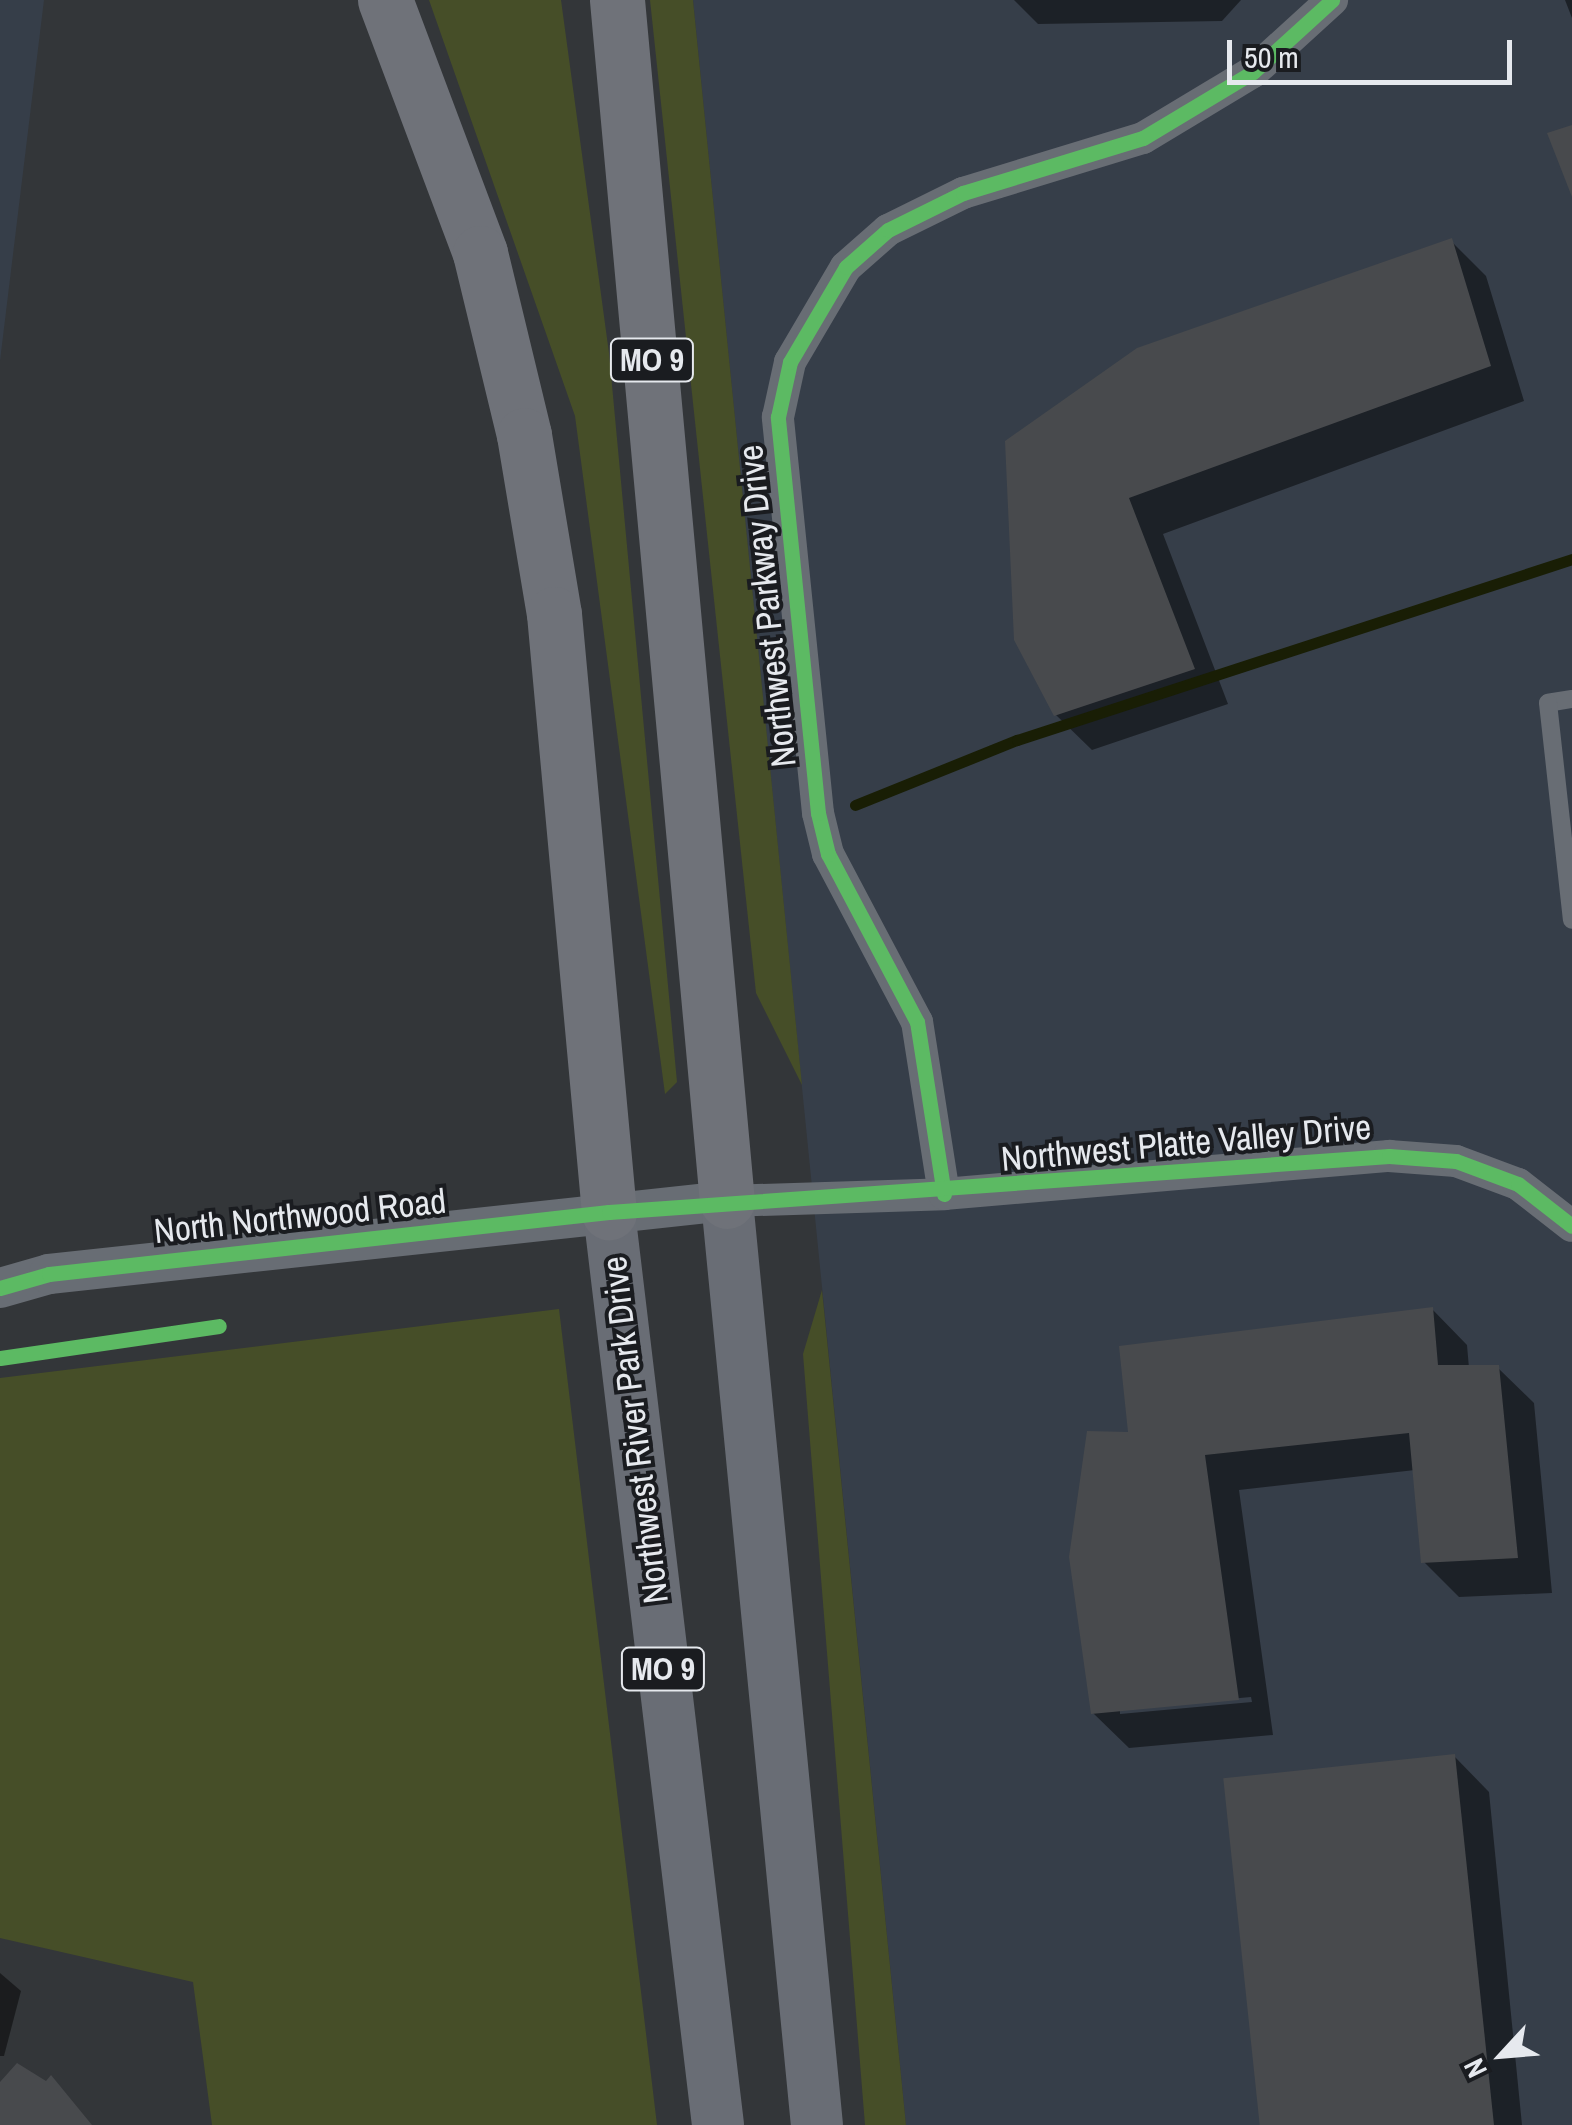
<!DOCTYPE html>
<html>
<head>
<meta charset="utf-8">
<style>
  body { margin:0 }
  #map { position:relative; width:1572px; height:2125px; overflow:hidden; background:#333639; font-family:"Archivo Narrow",sans-serif }
  div>[style] { position:absolute }
  .built>* { inset:0; background:#363e49 }
  .green>* { inset:0; background:#464e28 }
  .shadow>* { inset:0; background:#0007 }
  .stream>* { height:11px; margin:-5.5px; padding:0 5.5px; transform-origin:5.5px; border-radius:5.5px; background:#191e05 }
  .building>* { inset:0; background:#484a4d; transform-origin:0 0 }
  .service>* { height:18px; margin:-9px; padding:0 9px; transform-origin:9px; border-radius:9px; background:#686d74 }
  .minor>* { height:32px; margin:-16px; padding:0 16px; transform-origin:16px; border-radius:16px; background:#686d74 }
  .tertiary>* { height:40px; margin:-20px; padding:0 20px; transform-origin:20px; border-radius:20px; background:#686d74 }
  .primary>* { height:52px; margin:-26px; padding:0 26px; transform-origin:26px; border-radius:26px; background:#696d75 }
  .motorway>* { height:55px; margin:-27.5px; padding:0 27.5px; transform-origin:27.5px; border-radius:27.5px; background:#6f7279 }
  .cycleway>* { height:15px; margin:-7.5px; padding:0 7.5px; transform-origin:7.5px; border-radius:7.5px; background:#5cba63 }
  span { translate:-50% -50%; white-space:nowrap; text-align:center; line-height:1.15; -webkit-text-stroke:8px #1a1c20; paint-order:stroke }
  .shield-label span { padding:2px 8px; background:#1a1c20; border:2px solid; border-radius:8px; -webkit-text-stroke-width:0 }
  .shield-label { font-size:32px; color:#e6e9ee; font-weight:700 }
  .street-label { font-size:35px; color:#e6e9ee }
  .north { position:absolute; left:1452px; top:2005px; width:100px; height:100px; -webkit-text-stroke:8px #1a1c20; paint-order:stroke; rotate:244deg; font-size:28px; font-weight:700; line-height:40px; text-align:center; color:#e6e9ee }
  .north::after { content:''; display:block; margin:auto; width:35px; height:45px; background:#e6e9ee; clip-path:polygon(50% 0,100% 100%,50% 72%,0 100%) }
  .scale { position:absolute; left:1227px; top:40px; width:285px; height:45px; box-sizing:border-box; border:5px solid #e6e9ee; border-top:0; padding-left:12px; font-size:30px; line-height:35px; white-space:nowrap; color:#e6e9ee; -webkit-text-stroke:8px #1a1c20; paint-order:stroke }
</style>
</head>
<body>
<div id="map">
  <div class="built">
    <i style="clip-path:polygon(0 0,44px 0,0 361px)"></i>
    <i style="clip-path:polygon(693px 0,1572px 0,1572px 2125px,906px 2125px)"></i>
  </div>
  <div class="green">
    <i style="clip-path:polygon(429px 0,561px 0,609px 353px,677px 1082px,665px 1094px,575px 416px)"></i>
    <i style="clip-path:polygon(650px 0,693px 0,802px 1085px,756px 993px)"></i>
    <i style="clip-path:polygon(822px 1290px,906px 2125px,865px 2125px,803px 1354px)"></i>
    <i style="clip-path:polygon(559px 1309px,657px 2125px,212px 2125px,193px 1982px,0 1938px,0 1378px)"></i>
  </div>
  <div class="shadow">
    <i style="clip-path:polygon(1014px 0,1241px 0,1222px 21px,1038px 24px)"></i>
    <i style="clip-path:polygon(1565px 0,1572px 0,1572px 18px)"></i>
    <i style="clip-path:polygon(1451px 241px,1486px 276px,1524px 401px,1163px 534px,1228px 704px,1092px 750px,1056px 715px,1008px 442px)"></i>
    <i style="clip-path:polygon(evenodd,1432px 1309px,1467px 1345px,1469px 1368px,1498px 1368px,1534px 1403px,1552px 1593px,1459px 1597px,1424px 1562px,1415px 1470px,1239px 1490px,1273px 1735px,1129px 1748px,1093px 1713px,1131px 1434px,1432px 1309px,1251px 1697px,1252px 1702px,1120px 1714px,1120px 1709px,1251px 1697px)"></i>
    <i style="clip-path:polygon(1454px 1756px,1489px 1792px,1522px 2125px,1260px 2125px)"></i>
    <i style="clip-path:polygon(0 1973px,21px 1991px,4px 2056px,0 2056px)"></i>
  </div>
  <div class="stream">
    <i style="left:855px;top:805px;width:175px;rotate:-21.9deg"></i>
    <i style="left:1017px;top:740px;width:584px;rotate:-18.06deg"></i>
  </div>
  <div class="building">
    <i style="clip-path:polygon(1572px 125px,1572px 197px,1547px 133px)"></i>
    <i style="clip-path:polygon(1452px 238px,1491px 366px,1129px 498px,1195px 669px,1054px 716px,1014px 640px,1005px 441px,1137px 348px)"></i>
    <i style="clip-path:polygon(1433px 1307px,1438px 1365px,1499px 1365px,1518px 1558px,1421px 1563px,1409px 1433px,1205px 1455px,1239px 1700px,1091px 1714px,1069px 1557px,1087px 1431px,1128px 1432px,1119px 1346px)"></i>
    <i style="left:1455px;top:1754px;width:373px;height:233px;rotate:84deg"></i>
    <i style="clip-path:polygon(17px 2063px,46px 2081px,51px 2075px,92px 2125px,0 2125px,0 2082px)"></i>
  </div>
  <div class="service">
    <i style="left:1572px;top:699px;width:24px;rotate:171deg"></i>
    <i style="left:1548px;top:703px;width:218px;rotate:83.7deg"></i>
  </div>
  <div class="minor">
    <i style="left:944px;top:1194px;width:174px;rotate:-98.9deg"></i>
    <i style="left:917px;top:1022px;width:190px;rotate:-117.9deg"></i>
    <i style="left:828px;top:854px;width:42px;rotate:-103.7deg"></i>
    <i style="left:818px;top:813px;width:398px;rotate:-95.8deg"></i>
    <i style="left:778px;top:417px;width:56px;rotate:-77.7deg"></i>
    <i style="left:790px;top:362px;width:110px;rotate:-59.5deg"></i>
    <i style="left:846px;top:267px;width:56px;rotate:-41.4deg"></i>
    <i style="left:888px;top:230px;width:84px;rotate:-26.3deg"></i>
    <i style="left:963px;top:193px;width:188px;rotate:-17deg"></i>
    <i style="left:1143px;top:138px;width:128px;rotate:-31deg"></i>
    <i style="left:1253px;top:72px;width:107px;rotate:-42.3deg"></i>
    <i style="left:727px;top:1201px;width:217px;rotate:-1.8deg"></i>
    <i style="left:944px;top:1194px;width:447px;rotate:-4.9deg"></i>
    <i style="left:1389px;top:1156px;width:67px;rotate:4.3deg"></i>
    <i style="left:1456px;top:1161px;width:66px;rotate:20.4deg"></i>
    <i style="left:1518px;top:1184px;width:68px;rotate:37.9deg"></i>
  </div>
  <div class="tertiary">
    <i style="left:0;top:1288px;width:51px;rotate:-15.9deg"></i>
    <i style="left:49px;top:1274px;width:682px;rotate:-6.15deg"></i>
  </div>
  <div class="primary">
    <i style="left:727px;top:1201px;width:928px;rotate:84.44deg"></i>
    <i style="left:609px;top:1212px;width:919px;rotate:83.19deg"></i>
  </div>
  <div class="motorway">
    <i style="left:385px;top:0;width:270px;rotate:69.4deg"></i>
    <i style="left:480px;top:253px;width:187px;rotate:76.4deg"></i>
    <i style="left:524px;top:435px;width:181px;rotate:80.5deg"></i>
    <i style="left:554px;top:614px;width:601px;rotate:84.75deg"></i>
    <i style="left:617px;top:0;width:1206px;rotate:84.77deg"></i>
  </div>
  <div class="cycleway">
    <i style="left:944px;top:1194px;width:174px;rotate:-98.9deg"></i>
    <i style="left:917px;top:1022px;width:190px;rotate:-117.9deg"></i>
    <i style="left:828px;top:854px;width:42px;rotate:-103.7deg"></i>
    <i style="left:818px;top:813px;width:398px;rotate:-95.8deg"></i>
    <i style="left:778px;top:417px;width:56px;rotate:-77.7deg"></i>
    <i style="left:790px;top:362px;width:110px;rotate:-59.5deg"></i>
    <i style="left:846px;top:267px;width:56px;rotate:-41.4deg"></i>
    <i style="left:888px;top:230px;width:84px;rotate:-26.3deg"></i>
    <i style="left:963px;top:193px;width:188px;rotate:-17deg"></i>
    <i style="left:1143px;top:138px;width:128px;rotate:-31deg"></i>
    <i style="left:1253px;top:72px;width:107px;rotate:-42.3deg"></i>
    <i style="left:0;top:1288px;width:51px;rotate:-15.9deg"></i>
    <i style="left:49px;top:1274px;width:563px;rotate:-6.32deg"></i>
    <i style="left:609px;top:1212px;width:782px;rotate:-4.11deg"></i>
    <i style="left:1389px;top:1156px;width:67px;rotate:4.3deg"></i>
    <i style="left:1456px;top:1161px;width:66px;rotate:20.4deg"></i>
    <i style="left:1518px;top:1184px;width:68px;rotate:37.9deg"></i>
    <i style="left:0;top:1358px;width:221px;rotate:-8.3deg"></i>
  </div>
  <div class="shield-label">
    <span style="left:652px;top:360px">MO 9</span>
    <span style="left:663px;top:1669px">MO 9</span>
  </div>
  <div class="street-label">
    <span style="left:767px;top:606px;rotate:-96deg">Northwest Parkway Drive</span>
    <span style="left:1186px;top:1143px;rotate:-5deg">Northwest Platte Valley Drive</span>
    <span style="left:300px;top:1216px;rotate:-6deg">North Northwood Road</span>
    <span style="left:635px;top:1430px;rotate:-97deg">Northwest River Park Drive</span>
  </div>
  <div class="north">N</div>
  <div class="scale">50 m</div>
</div>
</body>
</html>
